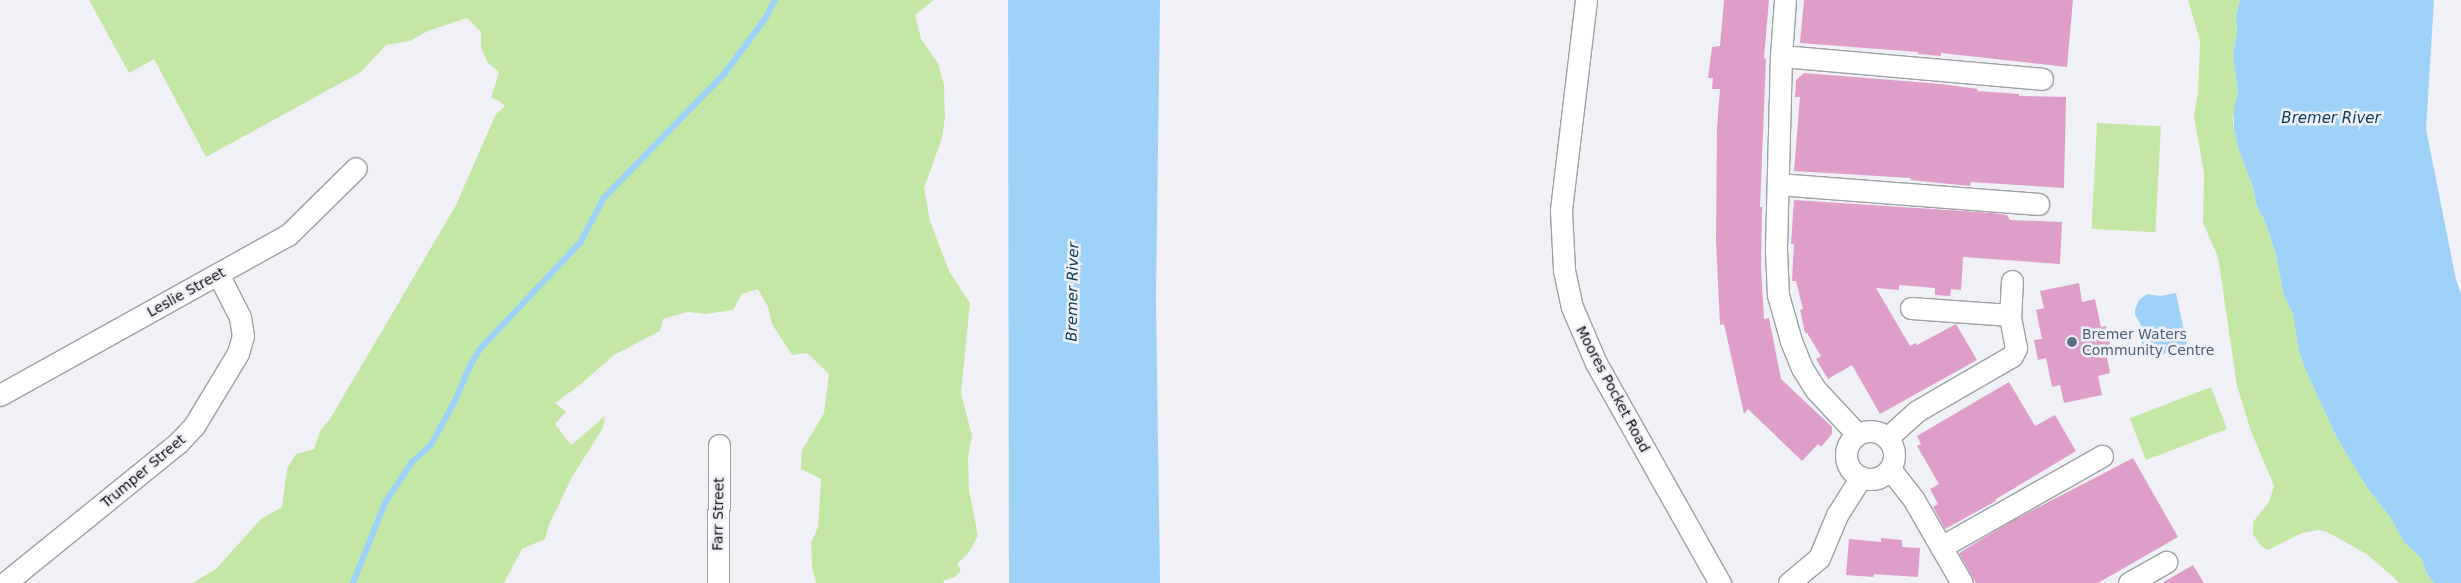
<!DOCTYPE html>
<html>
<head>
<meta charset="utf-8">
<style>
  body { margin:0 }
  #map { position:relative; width:2461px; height:583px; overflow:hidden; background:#eff1f7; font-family:"DejaVu Sans",sans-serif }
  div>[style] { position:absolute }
  .green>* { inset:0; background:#c4e7a6; transform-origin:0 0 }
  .water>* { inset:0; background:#9ed1f7 }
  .stream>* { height:5.5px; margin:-2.75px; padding:0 2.75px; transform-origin:2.75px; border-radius:2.75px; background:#9ed1f7 }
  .building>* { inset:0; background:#de9ec9 }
  .roads { filter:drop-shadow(1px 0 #9ea0a5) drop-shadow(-1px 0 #9ea0a5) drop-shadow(0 1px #9ea0a5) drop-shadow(0 -1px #9ea0a5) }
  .street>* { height:21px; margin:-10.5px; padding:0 10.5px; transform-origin:10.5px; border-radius:10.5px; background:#fff }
  .street>.ring { margin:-10.5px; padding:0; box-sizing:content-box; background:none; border:21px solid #fff; border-radius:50% }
  .dots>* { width:14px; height:14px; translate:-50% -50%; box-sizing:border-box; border:2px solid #eff1f7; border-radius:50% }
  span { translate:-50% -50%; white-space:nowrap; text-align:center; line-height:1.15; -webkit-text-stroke:5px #eff1f7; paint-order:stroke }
  .street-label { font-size:14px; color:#0b0b0d }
  .service-label { font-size:14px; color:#4e5e75 }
  .left { translate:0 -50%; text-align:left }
  .water-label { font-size:15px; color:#053b5a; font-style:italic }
</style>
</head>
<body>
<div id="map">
  <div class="green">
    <i style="clip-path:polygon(89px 0,934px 0,915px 15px,921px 39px,938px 63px,944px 85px,945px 117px,942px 138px,924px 188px,930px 221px,949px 271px,970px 303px,961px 393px,972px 436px,968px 458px,969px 490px,978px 536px,969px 552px,957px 564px,961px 570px,955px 577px,943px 581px,944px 583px,816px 583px,812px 567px,811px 543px,818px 527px,821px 479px,801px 469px,802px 450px,824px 413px,829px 374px,807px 353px,792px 355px,772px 324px,768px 307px,758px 289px,742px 294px,733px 310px,706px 314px,687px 312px,663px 319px,660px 331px,614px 355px,581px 384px,555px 403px,566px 412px,555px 424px,571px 445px,605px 416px,603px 428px,572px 477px,549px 525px,545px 539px,522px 549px,504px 583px,192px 583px,216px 569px,261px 519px,282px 507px,287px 469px,296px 454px,314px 449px,320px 431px,330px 419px,455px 207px,496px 114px,505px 106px,499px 101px,491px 98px,499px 72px,487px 62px,481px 47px,481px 32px,467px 18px,428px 31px,410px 41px,386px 45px,361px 72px,206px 157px,154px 59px,129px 73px)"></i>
    <i style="clip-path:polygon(2188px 0,2240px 0,2236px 14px,2237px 33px,2233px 54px,2238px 92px,2233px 120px,2234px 129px,2239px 150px,2253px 187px,2257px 207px,2265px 221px,2275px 251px,2284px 296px,2293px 314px,2299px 351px,2306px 371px,2337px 438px,2368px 489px,2390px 517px,2404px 542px,2422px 559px,2427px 574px,2434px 583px,2400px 583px,2368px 555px,2327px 532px,2318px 530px,2302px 533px,2268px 550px,2261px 546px,2253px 534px,2253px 522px,2269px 502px,2274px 486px,2251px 431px,2237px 386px,2218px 257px,2203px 223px,2204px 173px,2194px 116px,2198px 93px,2200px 41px)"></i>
    <i style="left:2097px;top:123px;width:64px;height:106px;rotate:3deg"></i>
    <i style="left:2211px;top:387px;width:45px;height:87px;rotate:69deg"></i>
  </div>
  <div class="water">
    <i style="clip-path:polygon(1008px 0,1160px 0,1156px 299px,1160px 583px,1009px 583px)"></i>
    <i style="clip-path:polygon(2240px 0,2434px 0,2426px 129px,2456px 280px,2461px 294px,2461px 583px,2434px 583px,2427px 574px,2422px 559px,2404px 542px,2390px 517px,2368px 489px,2337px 438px,2306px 371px,2299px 351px,2293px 314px,2284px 296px,2275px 251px,2265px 221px,2257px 207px,2253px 187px,2239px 150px,2234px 129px,2234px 109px,2238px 92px,2233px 54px,2237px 33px,2236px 15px)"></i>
    <i style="clip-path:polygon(2176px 293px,2187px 346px,2171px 350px,2158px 357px,2151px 353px,2142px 343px,2143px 328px,2135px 315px,2135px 309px,2139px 300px,2147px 294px,2160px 296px)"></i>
  </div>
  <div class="stream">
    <i style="left:353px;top:583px;width:86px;rotate:-68.2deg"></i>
    <i style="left:385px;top:503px;width:49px;rotate:-56.6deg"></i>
    <i style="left:412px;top:462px;width:25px;rotate:-42deg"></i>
    <i style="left:431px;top:445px;width:50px;rotate:-61.4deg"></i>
    <i style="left:455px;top:401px;width:36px;rotate:-67deg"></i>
    <i style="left:469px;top:368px;width:22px;rotate:-60deg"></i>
    <i style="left:480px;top:349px;width:146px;rotate:-46.7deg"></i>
    <i style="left:580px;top:243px;width:51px;rotate:-61.9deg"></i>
    <i style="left:604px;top:198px;width:174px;rotate:-45.9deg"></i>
    <i style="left:725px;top:73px;width:67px;rotate:-53.5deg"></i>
    <i style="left:765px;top:19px;width:21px;rotate:-62deg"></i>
  </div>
  <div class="building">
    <i style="clip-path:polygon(1724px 0,1769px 0,1764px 58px,1766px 59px,1760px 207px,1762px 207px,1761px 269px,1764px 319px,1769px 318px,1781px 379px,1832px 427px,1832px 434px,1821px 447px,1818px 444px,1802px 461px,1748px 409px,1744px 414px,1724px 324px,1720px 325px,1716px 240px,1717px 128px,1720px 89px,1712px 89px,1713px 78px,1708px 78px,1712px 47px,1720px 46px)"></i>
    <i style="clip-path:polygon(1804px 0,2073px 0,2067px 67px,1941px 53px,1941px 56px,1918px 54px,1918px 52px,1800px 43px)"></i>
    <i style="clip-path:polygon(1804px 73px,1941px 84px,1978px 89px,1977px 91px,2019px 94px,2019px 96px,2066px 97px,2064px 188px,1971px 182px,1970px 186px,1910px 180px,1911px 178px,1794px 171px,1800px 97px,1795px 97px,1796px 80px)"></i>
    <i style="clip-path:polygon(1794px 200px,1993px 213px,2007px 215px,2010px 220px,2062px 222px,2060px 264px,1963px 257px,1961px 290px,1951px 289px,1950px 296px,1935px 295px,1935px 288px,1899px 285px,1899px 290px,1876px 288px,1910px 346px,1916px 343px,1917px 345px,1956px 324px,1977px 360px,1880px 414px,1852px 365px,1828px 379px,1816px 359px,1821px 356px,1807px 333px,1805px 333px,1800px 310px,1803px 309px,1796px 281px,1792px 281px,1794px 244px,1791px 244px)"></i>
    <i style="clip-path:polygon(2079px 283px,2082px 302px,2095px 299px,2101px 327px,2106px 326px,2110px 344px,2105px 346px,2110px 373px,2098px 376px,2102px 395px,2064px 403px,2060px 385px,2052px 387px,2046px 358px,2038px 360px,2034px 340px,2042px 339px,2036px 310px,2044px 308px,2040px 291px)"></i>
    <i style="clip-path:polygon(2009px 382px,2035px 426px,2055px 415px,2076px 451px,1998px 498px,1995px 500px,1996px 501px,1945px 529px,1933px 507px,1938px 504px,1930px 489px,1939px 484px,1917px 446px,1921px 444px,1917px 436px)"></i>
    <i style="clip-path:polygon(2133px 458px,2178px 537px,2098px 583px,1976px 583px,1959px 553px,2012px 521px)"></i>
    <i style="clip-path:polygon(1881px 538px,1902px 540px,1902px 547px,1920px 548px,1918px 577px,1874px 574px,1873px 577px,1846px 575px,1849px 539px,1881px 542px)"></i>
    <i style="clip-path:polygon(2193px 565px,2204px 583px,2162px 583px)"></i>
  </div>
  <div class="roads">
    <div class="street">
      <i style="left:1586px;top:0;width:211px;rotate:96.8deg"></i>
      <i style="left:1561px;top:210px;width:60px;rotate:87.1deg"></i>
      <i style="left:1564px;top:270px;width:38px;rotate:78deg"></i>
      <i style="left:1572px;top:307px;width:61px;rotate:66.8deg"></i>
      <i style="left:1596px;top:363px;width:253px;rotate:60.6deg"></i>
      <i style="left:1785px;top:0;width:56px;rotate:94.1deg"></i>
      <i style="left:1781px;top:56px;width:194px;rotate:91.5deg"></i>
      <i style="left:1776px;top:250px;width:45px;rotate:87.5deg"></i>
      <i style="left:1778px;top:295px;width:48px;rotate:74.2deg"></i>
      <i style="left:1791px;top:341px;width:29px;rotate:68deg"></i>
      <i style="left:1802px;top:368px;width:26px;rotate:58deg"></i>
      <i style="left:1816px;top:390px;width:60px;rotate:47deg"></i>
      <i style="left:1781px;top:56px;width:262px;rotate:5deg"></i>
      <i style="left:1778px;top:184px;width:261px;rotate:4.4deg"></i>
      <i style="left:1911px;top:308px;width:99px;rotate:4deg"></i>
      <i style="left:0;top:395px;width:329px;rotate:-29.1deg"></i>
      <i style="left:288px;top:235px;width:95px;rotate:-44.6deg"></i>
      <i class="ring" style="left:1846px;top:431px;width:27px;height:27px"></i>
      <i style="left:1887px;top:438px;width:40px;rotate:-42deg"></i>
      <i style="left:1917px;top:411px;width:110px;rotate:-30.1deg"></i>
      <i style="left:2012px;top:356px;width:9px;rotate:-63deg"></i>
      <i style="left:2016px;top:348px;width:31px;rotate:-101deg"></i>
      <i style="left:2010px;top:318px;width:37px;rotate:-87deg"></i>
      <i style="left:1890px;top:469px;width:39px;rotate:52deg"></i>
      <i style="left:1914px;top:500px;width:96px;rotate:60deg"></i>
      <i style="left:1941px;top:547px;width:185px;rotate:-29.5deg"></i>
      <i style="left:5px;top:583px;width:223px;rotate:-39deg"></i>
      <i style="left:178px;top:443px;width:23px;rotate:-47deg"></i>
      <i style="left:194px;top:426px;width:85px;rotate:-58.9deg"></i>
      <i style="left:238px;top:353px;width:18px;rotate:-74deg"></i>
      <i style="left:243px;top:336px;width:19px;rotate:-99deg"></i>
      <i style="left:240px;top:317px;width:48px;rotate:-117.1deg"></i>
      <i style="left:718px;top:583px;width:138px;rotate:-89.6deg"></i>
      <i style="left:1789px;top:583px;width:39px;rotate:-40deg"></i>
      <i style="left:1819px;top:558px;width:47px;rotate:-67.3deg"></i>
      <i style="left:1837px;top:515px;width:45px;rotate:-57.7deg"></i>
      <i style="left:2129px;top:583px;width:43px;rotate:-29.6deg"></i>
    </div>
  </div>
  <div class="dots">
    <i style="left:2072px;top:342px;background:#5c6f8a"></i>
  </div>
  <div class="street-label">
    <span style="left:186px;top:292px;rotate:-29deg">Leslie Street</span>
    <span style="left:1613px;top:389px;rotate:62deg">Moores Pocket Road</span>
    <span style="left:143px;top:471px;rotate:-40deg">Trumper Street</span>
    <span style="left:718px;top:514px;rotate:-89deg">Farr Street</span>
  </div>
  <div class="service-label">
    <span class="left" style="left:2082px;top:342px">Bremer Waters<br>Community Centre</span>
  </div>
  <div class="water-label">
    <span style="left:2331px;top:119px">Bremer River</span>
    <span style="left:1073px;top:292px;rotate:-89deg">Bremer River</span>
  </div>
</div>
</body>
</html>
